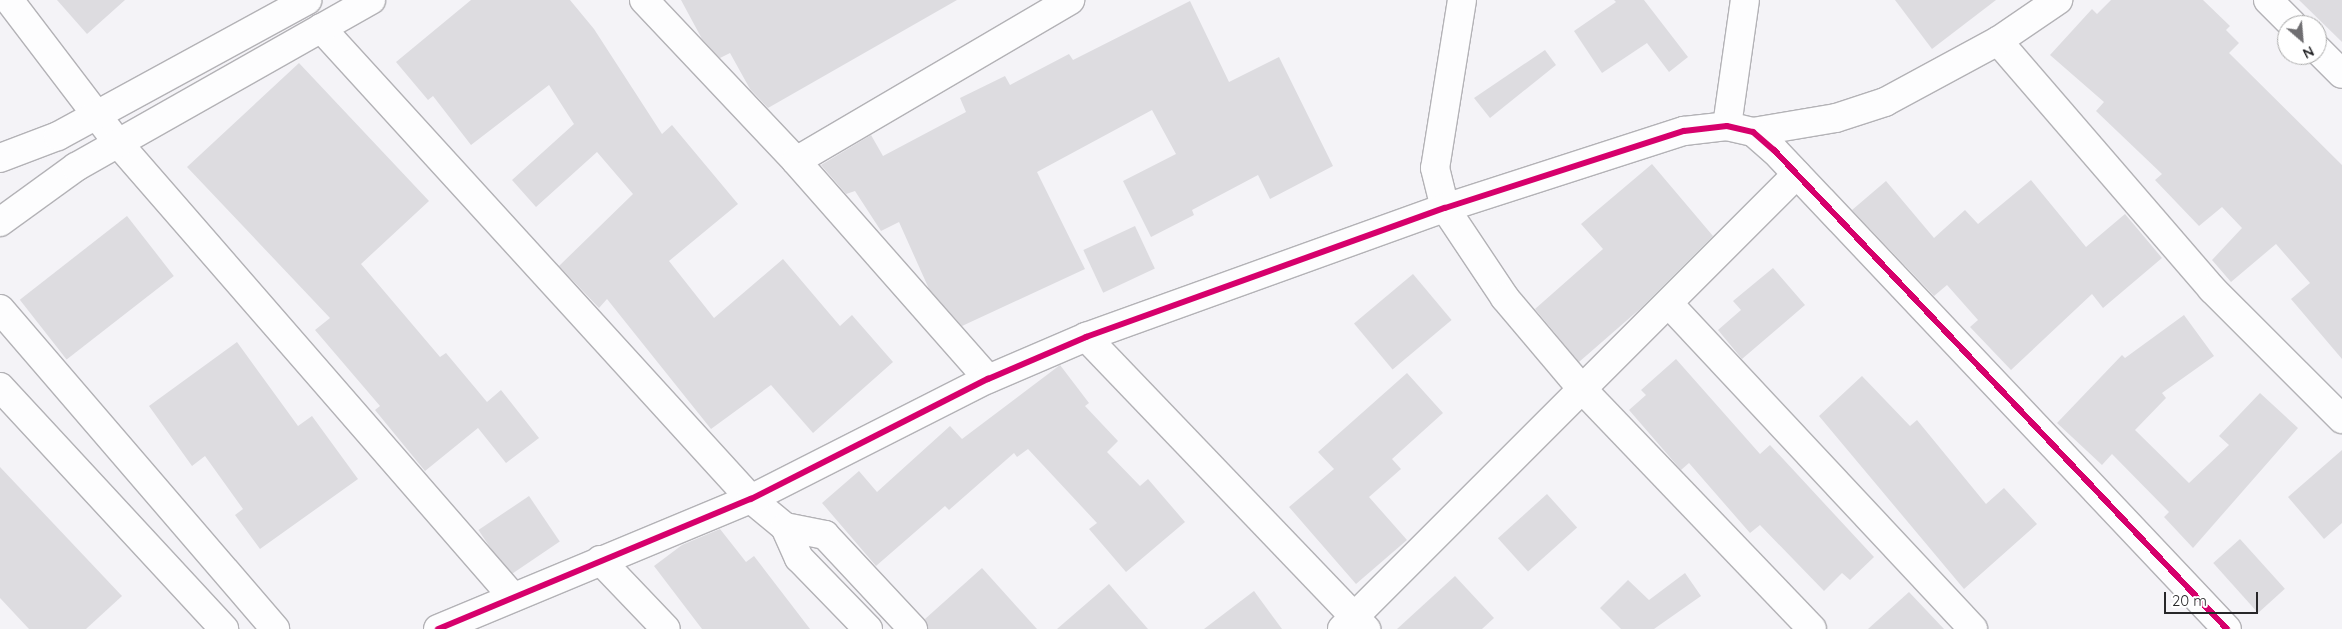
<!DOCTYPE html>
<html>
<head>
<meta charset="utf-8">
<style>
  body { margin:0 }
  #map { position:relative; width:2342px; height:629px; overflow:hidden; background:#f4f3f7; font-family:Quicksand,sans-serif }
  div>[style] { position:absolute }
  .building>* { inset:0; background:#dddce0; transform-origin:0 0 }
  .roads { filter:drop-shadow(1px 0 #b3b2b6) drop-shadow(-1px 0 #b3b2b6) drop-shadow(0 1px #b3b2b6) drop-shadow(0 -1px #b3b2b6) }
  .minor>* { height:28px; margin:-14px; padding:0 14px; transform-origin:14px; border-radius:14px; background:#fdfdfe }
  .tertiary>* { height:28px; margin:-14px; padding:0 14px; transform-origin:14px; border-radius:14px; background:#fdfdfe }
  .secondary>* { height:28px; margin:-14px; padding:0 14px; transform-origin:14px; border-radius:14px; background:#fdfdfe }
  .cycleway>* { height:6px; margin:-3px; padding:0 3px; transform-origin:3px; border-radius:3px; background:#d6006c }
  span { translate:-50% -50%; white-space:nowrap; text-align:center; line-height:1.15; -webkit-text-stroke:4.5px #fff; paint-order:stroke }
  .north { position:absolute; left:2277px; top:15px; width:50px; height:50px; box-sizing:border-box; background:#fff; border:1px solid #a9a9a9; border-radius:50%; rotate:153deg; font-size:14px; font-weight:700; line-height:20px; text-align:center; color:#272729 }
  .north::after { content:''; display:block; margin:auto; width:18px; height:22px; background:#6f6e71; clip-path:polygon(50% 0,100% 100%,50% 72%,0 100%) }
  .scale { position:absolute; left:2164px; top:592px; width:94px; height:22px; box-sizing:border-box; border:2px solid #272729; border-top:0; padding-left:6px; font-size:15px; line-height:18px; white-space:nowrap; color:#272729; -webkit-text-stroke:4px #fff; paint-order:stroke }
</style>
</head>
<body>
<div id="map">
  <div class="building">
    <i style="clip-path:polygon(57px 0,125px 0,87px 34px)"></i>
    <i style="clip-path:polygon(471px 0,570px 0,594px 29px,662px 134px,672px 125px,738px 204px,669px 261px,714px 318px,783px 259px,840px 326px,852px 315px,893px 362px,813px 433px,771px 385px,711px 429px,607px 299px,599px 308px,559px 266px,633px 194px,597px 152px,536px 207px,512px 180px,574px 124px,549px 85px,471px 145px,433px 96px,428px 100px,396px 62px)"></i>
    <i style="clip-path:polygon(681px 0,957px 0,768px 108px,750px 89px,730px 53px,720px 58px,702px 39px)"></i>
    <i style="clip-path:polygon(1614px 0,1644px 0,1688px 57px,1669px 72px,1647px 43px,1602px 73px,1574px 31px,1616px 2px)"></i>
    <i style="clip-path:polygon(1895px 0,1996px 0,1932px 49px)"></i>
    <i style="clip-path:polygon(2111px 0,2203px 0,2230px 26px,2226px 30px,2239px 43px,2229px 53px,2342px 165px,2342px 359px,2291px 299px,2310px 283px,2276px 244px,2231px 282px,2212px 260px,2242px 228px,2222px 207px,2199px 226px,2155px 180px,2162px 174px,2096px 111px,2104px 102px,2050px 55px,2092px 9px,2097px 14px)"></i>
    <i style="clip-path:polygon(2299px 0,2342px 0,2342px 42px)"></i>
    <i style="clip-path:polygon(1190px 1px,1229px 82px,1279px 57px,1333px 166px,1270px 199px,1258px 175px,1192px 210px,1194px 215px,1151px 237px,1123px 181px,1176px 154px,1152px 110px,1037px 172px,1085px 269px,962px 326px,929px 289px,899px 222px,881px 231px,855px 191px,846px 194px,821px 165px,871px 135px,883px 156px,966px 112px,960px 98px,1005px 76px,1010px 85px,1069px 54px,1073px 60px)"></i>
    <i style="clip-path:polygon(1545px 50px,1556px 65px,1490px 118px,1474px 98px)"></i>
    <i style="clip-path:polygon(299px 63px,429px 201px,361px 264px,440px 357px,446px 353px,487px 402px,501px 390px,539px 438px,506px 463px,478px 428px,425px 471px,375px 410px,380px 406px,315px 330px,330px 318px,187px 167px)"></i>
    <i style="clip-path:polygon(1652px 164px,1713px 236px,1641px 308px,1579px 362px,1535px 309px,1603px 249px,1581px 224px)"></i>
    <i style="clip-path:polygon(2031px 180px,2086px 247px,2125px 214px,2162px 258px,2103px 308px,2092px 294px,2011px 370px,1970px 327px,1978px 320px,1947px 285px,1934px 296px,1852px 210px,1886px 181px,1934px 238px,1965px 210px,1978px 224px)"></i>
    <i style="left:127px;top:216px;width:76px;height:136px;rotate:52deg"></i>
    <i style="left:1135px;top:226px;width:47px;height:57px;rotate:65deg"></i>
    <i style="clip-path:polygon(1773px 268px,1805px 305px,1742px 359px,1718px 330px,1741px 310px,1733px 301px)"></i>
    <i style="left:1413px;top:274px;width:60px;height:77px;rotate:50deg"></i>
    <i style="clip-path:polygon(2184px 315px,2214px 356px,2162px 393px,2166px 398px,2135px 430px,2189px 483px,2229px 445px,2219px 436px,2260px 393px,2298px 428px,2193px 548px,2164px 517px,2169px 512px,2112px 454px,2102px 465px,2057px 423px,2122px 355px,2125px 358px)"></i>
    <i style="clip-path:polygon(237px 342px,298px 426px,312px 416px,358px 479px,260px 549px,235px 515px,243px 509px,205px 456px,192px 466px,149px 406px)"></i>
    <i style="clip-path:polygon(1676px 359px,1760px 454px,1770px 445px,1874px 557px,1850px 580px,1842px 573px,1824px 591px,1760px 525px,1750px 533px,1689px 463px,1681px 470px,1629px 410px,1646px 395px,1641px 390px)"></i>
    <i style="clip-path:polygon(1060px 365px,1089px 403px,1085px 406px,1118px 441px,1107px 452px,1140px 486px,1148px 479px,1185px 522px,1126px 572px,1089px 529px,1097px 523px,1028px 449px,1017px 457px,1014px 453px,949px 510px,945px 506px,876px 566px,822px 503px,859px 471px,877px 492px,950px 426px,962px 439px)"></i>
    <i style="clip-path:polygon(1407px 373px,1443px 413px,1392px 459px,1401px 469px,1369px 497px,1407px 540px,1356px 584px,1289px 507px,1334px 469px,1318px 452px)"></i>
    <i style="clip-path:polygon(1862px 376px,1910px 426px,1917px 420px,1986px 504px,2004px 488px,2037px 524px,1964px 589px,1819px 416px)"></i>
    <i style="clip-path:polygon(2342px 450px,2342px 523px,2324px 539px,2288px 497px)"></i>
    <i style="clip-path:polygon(0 467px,122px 596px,86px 629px,29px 629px,0 598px)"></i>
    <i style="left:1547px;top:494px;width:45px;height:66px;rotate:48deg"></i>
    <i style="left:529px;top:496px;width:55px;height:61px;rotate:56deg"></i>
    <i style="clip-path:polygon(720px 529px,746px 562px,754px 556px,810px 629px,702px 629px,654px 566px,682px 545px)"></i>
    <i style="left:2240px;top:539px;width:67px;height:36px;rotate:48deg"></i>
    <i style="clip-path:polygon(982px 568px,1037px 629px,928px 629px,925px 619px)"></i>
    <i style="clip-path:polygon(1685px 573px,1701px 596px,1654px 629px,1621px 629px,1600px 608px,1628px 580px,1649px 600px)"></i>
    <i style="clip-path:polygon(1455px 576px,1494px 618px,1482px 629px,1397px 629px)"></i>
    <i style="clip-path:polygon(1109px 584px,1148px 629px,1057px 629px)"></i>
    <i style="clip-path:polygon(1254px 591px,1282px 629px,1204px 629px)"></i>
    <i style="clip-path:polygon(1909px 592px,1944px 629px,1868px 629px)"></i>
  </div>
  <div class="roads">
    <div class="minor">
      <i style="left:9px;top:0;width:180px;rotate:52.7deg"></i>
      <i style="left:118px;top:143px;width:602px;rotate:48.98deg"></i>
      <i style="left:644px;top:0;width:221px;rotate:46.6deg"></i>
      <i style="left:796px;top:161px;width:290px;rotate:48.6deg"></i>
      <i style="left:1462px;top:0;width:170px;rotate:99.1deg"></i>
      <i style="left:1435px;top:168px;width:41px;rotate:76deg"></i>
      <i style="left:1445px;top:208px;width:108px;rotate:56.3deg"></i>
      <i style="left:1505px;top:298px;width:119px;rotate:49.8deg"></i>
      <i style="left:1582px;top:389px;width:332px;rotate:46.2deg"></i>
      <i style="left:2268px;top:0;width:35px;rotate:45deg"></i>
      <i style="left:321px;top:28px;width:638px;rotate:47.61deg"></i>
      <i style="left:751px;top:499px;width:44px;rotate:39.5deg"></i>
      <i style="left:785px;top:527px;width:41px;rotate:11.3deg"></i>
      <i style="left:825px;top:535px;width:129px;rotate:46.9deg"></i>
      <i style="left:1998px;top:41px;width:328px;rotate:49.2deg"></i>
      <i style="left:2212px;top:289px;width:184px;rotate:45deg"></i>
      <i style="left:2317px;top:49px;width:35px;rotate:45deg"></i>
      <i style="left:1727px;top:126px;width:127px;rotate:-81.9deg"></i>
      <i style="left:1753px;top:132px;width:84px;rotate:-9.6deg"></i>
      <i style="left:1836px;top:118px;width:52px;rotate:-18.1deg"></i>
      <i style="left:1885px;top:102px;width:128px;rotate:-28.4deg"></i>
      <i style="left:1998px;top:41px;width:73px;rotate:-34.3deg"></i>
      <i style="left:796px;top:161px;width:318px;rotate:-30.4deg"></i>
      <i style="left:1669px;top:304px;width:445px;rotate:46.9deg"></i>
      <i style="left:1086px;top:337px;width:405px;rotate:46.2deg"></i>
      <i style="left:785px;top:527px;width:34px;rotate:66deg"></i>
      <i style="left:799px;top:558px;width:99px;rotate:45.8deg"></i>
      <i style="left:600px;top:560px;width:95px;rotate:46.3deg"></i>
      <i style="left:438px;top:629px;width:339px;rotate:-22.6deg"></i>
      <i style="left:751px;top:499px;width:266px;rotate:-26.9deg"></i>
      <i style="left:988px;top:379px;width:107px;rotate:-23.2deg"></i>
      <i style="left:1086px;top:337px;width:381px;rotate:-19.8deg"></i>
      <i style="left:1445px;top:208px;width:251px;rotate:-17.9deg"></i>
      <i style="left:1684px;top:131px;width:43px;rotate:-6.6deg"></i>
      <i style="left:1727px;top:126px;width:27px;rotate:13deg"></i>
      <i style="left:1753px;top:132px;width:28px;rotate:41deg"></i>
      <i style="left:1774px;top:150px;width:659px;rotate:46.6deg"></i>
      <i style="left:1342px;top:629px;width:643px;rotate:-45deg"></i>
    </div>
    <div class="tertiary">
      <i style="left:0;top:158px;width:62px;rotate:-20.8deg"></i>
      <i style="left:58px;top:136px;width:284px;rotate:-28.6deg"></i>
      <i style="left:0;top:222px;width:94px;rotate:-35.9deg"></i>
      <i style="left:76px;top:167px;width:339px;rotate:-29.5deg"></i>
    </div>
    <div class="secondary">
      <i style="left:0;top:309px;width:422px;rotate:49.3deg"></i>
      <i style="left:0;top:387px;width:330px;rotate:47.2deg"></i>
    </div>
  </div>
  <div class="cycleway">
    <i style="left:438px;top:629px;width:339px;rotate:-22.6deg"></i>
    <i style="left:751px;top:499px;width:266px;rotate:-26.9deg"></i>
    <i style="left:988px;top:379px;width:107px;rotate:-23.2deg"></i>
    <i style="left:1086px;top:337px;width:381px;rotate:-19.8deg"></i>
    <i style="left:1445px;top:208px;width:251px;rotate:-17.9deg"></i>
    <i style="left:1684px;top:131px;width:43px;rotate:-6.6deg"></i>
    <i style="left:1727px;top:126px;width:27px;rotate:13deg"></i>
    <i style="left:1753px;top:132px;width:28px;rotate:41deg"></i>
    <i style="left:1774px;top:150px;width:659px;rotate:46.6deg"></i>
  </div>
  <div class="north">N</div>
  <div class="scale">20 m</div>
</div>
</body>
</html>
